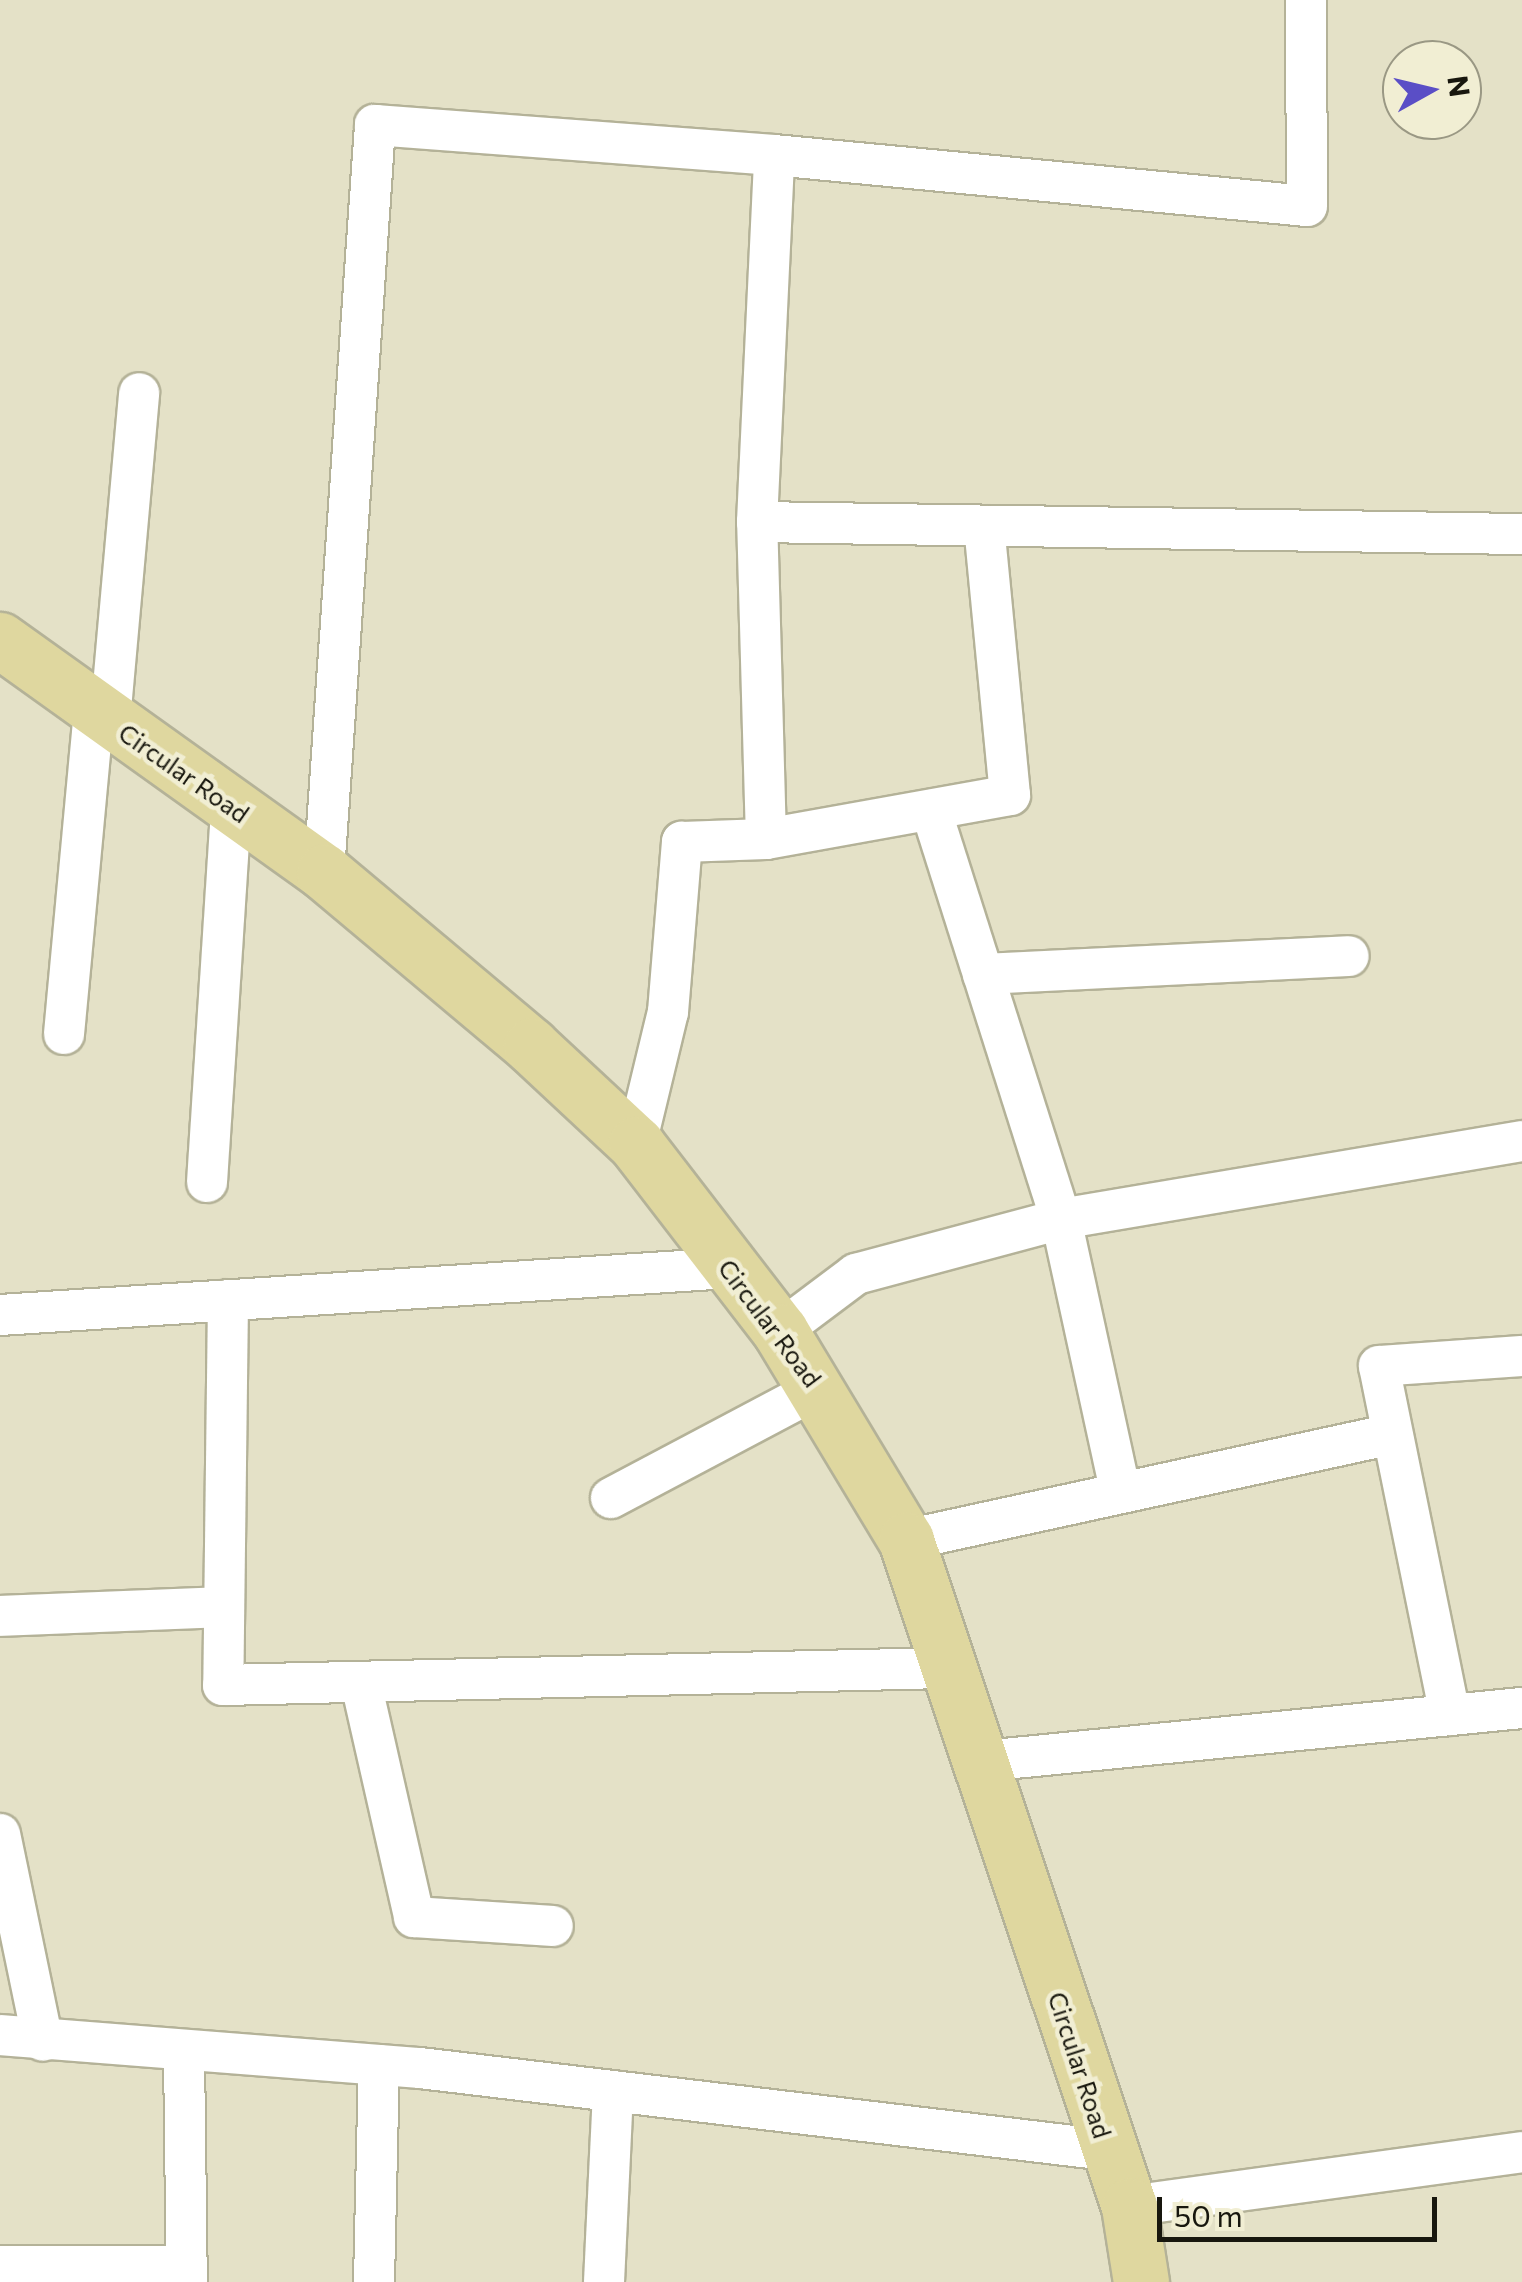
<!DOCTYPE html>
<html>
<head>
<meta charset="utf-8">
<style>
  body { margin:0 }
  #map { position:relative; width:1522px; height:2282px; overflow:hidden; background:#e4e1c7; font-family:Commissioner,sans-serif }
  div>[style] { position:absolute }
  .roads { filter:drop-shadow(2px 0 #b4b298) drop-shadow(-2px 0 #b4b298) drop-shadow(0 2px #b4b298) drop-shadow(0 -2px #b4b298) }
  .street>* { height:40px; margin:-20px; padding:0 20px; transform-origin:20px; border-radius:20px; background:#fff }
  .primary>* { height:55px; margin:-27.5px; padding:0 27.5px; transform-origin:27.5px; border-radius:27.5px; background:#dfd79f }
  span { translate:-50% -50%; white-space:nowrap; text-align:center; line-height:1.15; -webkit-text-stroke:9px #f1eed3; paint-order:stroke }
  .street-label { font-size:25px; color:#18170e }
  .north { position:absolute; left:1382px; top:40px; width:100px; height:100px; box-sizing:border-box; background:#f1eed3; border:2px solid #9a9884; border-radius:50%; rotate:82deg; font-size:28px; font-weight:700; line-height:40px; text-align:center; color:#18170e }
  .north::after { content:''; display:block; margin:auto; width:35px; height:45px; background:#5a4ec6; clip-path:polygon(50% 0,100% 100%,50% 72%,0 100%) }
  .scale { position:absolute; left:1157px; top:2197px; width:280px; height:45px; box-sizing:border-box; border:5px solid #18170e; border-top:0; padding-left:12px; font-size:30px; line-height:35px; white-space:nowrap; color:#18170e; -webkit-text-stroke:8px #f1eed3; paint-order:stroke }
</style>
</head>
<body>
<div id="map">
  <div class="roads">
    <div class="street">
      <i style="left:757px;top:522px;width:367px;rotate:-87.3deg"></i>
      <i style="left:774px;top:155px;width:535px;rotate:5.47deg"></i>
      <i style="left:1307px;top:206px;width:206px;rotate:-90.3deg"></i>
      <i style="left:110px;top:720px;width:328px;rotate:-84.9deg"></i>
      <i style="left:931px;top:810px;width:429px;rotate:72.4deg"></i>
      <i style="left:1061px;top:1219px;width:277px;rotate:77.7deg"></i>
      <i style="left:766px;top:839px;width:317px;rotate:-91.6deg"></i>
      <i style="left:757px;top:522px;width:765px;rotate:0.9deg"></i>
      <i style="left:324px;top:872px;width:749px;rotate:-86.09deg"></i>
      <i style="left:375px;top:125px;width:400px;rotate:4.3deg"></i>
      <i style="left:983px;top:974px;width:366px;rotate:-2.8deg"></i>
      <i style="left:64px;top:1034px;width:327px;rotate:-84.7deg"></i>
      <i style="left:636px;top:1144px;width:136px;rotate:-76.4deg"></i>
      <i style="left:668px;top:1012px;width:171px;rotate:-85.3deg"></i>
      <i style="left:682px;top:842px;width:84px;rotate:-2deg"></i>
      <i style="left:766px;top:839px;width:248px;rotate:-10.2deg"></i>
      <i style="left:1010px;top:795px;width:270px;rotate:-95.5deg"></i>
      <i style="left:207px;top:1182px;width:376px;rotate:-86.3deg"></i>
      <i style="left:228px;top:1300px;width:385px;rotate:90.7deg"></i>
      <i style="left:223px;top:1685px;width:720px;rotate:-1.35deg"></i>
      <i style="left:0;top:1315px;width:730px;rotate:-3.69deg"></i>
      <i style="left:780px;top:1331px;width:95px;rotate:-36.9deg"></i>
      <i style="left:856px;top:1274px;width:212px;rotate:-15deg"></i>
      <i style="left:1061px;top:1219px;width:468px;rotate:-9.6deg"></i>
      <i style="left:611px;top:1498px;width:235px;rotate:-27.9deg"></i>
      <i style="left:906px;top:1540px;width:496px;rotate:-12.3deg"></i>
      <i style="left:0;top:1616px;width:224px;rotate:-2.3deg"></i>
      <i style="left:361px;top:1683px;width:240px;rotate:77.2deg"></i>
      <i style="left:414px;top:1917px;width:139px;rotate:3.7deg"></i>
      <i style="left:1450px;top:1715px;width:356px;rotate:-101.5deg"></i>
      <i style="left:1379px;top:1366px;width:143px;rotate:-4deg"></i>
      <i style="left:984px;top:1761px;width:541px;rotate:-5.63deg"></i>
      <i style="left:0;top:1834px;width:211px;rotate:78.3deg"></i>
      <i style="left:0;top:2035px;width:421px;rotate:4.5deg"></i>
      <i style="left:420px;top:2068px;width:692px;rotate:6.81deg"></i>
      <i style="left:184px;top:2051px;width:231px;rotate:89.3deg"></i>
      <i style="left:1129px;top:2206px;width:397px;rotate:-7.8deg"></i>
      <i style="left:0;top:2266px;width:187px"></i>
      <i style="left:374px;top:2282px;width:217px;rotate:-88.7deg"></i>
      <i style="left:604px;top:2282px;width:191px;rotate:-87.3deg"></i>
    </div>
    <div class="primary">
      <i style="left:0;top:640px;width:398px;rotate:35.6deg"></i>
      <i style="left:324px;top:872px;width:270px;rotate:40deg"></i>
      <i style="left:531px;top:1046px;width:144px;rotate:43deg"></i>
      <i style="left:636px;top:1144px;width:236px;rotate:52.4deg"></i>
      <i style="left:780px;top:1331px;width:244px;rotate:58.9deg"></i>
      <i style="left:906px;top:1540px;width:702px;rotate:71.49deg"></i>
      <i style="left:1129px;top:2206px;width:77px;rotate:81deg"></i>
    </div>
  </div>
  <div class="street-label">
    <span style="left:184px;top:773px;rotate:35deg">Circular Road</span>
    <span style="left:770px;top:1323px;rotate:53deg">Circular Road</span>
    <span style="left:1080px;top:2065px;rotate:72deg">Circular Road</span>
  </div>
  <div class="north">N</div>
  <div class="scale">50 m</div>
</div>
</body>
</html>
